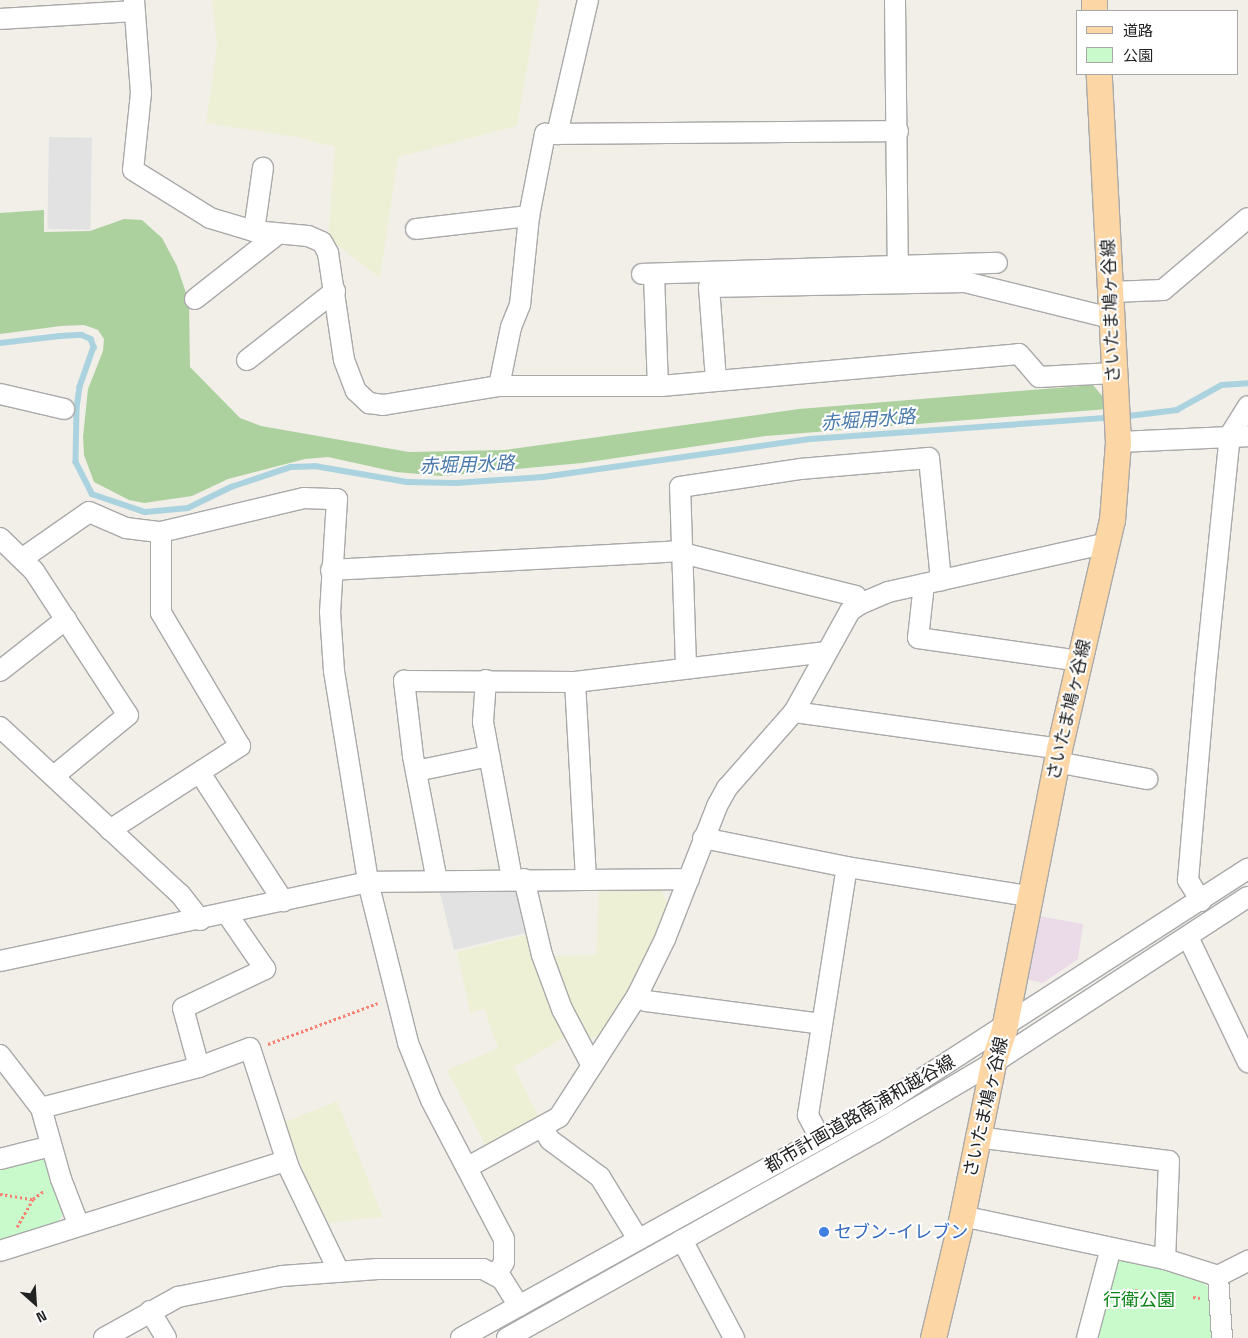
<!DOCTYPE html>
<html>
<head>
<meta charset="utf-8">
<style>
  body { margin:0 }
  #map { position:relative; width:1248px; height:1338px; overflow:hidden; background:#f2efe9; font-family:"Space Grotesk","Noto Sans JP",sans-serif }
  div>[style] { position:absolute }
  .industrial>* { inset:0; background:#ebdbe8 }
  .farmland>* { inset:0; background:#eef0d5 }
  .forest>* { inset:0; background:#add19e }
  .park>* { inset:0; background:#c8facc }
  .parking>* { inset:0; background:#e2e2e2; transform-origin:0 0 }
  .stream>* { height:5.5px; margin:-2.75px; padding:0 2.75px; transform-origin:2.75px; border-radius:2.75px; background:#aad3df }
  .path>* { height:3px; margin-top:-1.5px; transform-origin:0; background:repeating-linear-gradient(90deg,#fa8072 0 2.5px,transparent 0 5px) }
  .roads { filter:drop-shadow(1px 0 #a9a9a9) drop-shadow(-1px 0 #a9a9a9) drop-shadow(0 1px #a9a9a9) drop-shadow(0 -1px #a9a9a9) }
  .minor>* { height:20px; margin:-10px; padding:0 10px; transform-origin:10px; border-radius:10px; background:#fff }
  .major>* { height:25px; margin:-12.5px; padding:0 12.5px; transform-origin:12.5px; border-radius:12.5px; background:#fcd6a4 }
  .dots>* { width:14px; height:14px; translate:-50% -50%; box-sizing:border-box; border:2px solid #fff; border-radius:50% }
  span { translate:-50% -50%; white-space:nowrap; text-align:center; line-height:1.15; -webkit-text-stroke:4px #fff; paint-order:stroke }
  .street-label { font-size:18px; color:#222 }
  .shop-label { font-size:18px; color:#366cbe }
  .left { translate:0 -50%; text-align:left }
  .park-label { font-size:18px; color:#0c8416 }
  .water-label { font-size:19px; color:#4a7aab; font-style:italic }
  .legend { position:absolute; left:1076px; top:10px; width:162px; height:65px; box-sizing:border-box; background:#fff; border:1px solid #a7a7a7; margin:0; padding:6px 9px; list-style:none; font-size:15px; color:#222 }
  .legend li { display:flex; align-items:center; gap:10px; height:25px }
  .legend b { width:25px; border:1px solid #a7a7a7 }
  .north { position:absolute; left:10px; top:1278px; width:50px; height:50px; -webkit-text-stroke:4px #fff; paint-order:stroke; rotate:154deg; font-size:14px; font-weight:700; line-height:20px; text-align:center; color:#222 }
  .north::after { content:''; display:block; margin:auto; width:18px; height:22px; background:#222; clip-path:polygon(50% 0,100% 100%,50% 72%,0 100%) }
</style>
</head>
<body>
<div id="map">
  <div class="industrial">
    <i style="clip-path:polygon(1039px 916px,1083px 924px,1078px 959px,1043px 983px,1025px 979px)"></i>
  </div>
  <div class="farmland">
    <i style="clip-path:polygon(212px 0,539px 0,517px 126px,398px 157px,380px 278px,328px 238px,335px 147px,296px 137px,206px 123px,217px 46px)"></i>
    <i style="clip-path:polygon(599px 889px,661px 889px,668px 905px,634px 985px,601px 1037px,586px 1038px,553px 956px,596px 955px)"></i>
    <i style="clip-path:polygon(525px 935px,554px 1016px,565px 1037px,514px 1067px,540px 1120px,487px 1148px,447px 1070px,498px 1048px,484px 1009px,470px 1013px,457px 952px)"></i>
    <i style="clip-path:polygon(337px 1101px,383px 1217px,328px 1223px,310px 1189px,285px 1122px)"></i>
  </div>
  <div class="forest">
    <i style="clip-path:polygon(44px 210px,44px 232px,90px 231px,124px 219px,142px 220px,162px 238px,177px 266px,189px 302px,190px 367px,240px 418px,261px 426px,409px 452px,505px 450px,799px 409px,1093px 385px,1103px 397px,1108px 409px,766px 436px,582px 463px,442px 476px,396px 472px,328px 457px,305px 459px,228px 479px,192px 496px,144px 503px,129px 500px,94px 482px,84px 455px,83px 437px,88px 389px,103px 351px,104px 339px,98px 330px,84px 325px,61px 326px,0 334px,0 213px)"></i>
  </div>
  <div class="park">
    <i style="clip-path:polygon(38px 1156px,48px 1159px,64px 1212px,57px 1224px,0 1243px,0 1164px)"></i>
    <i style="clip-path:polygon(1124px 1258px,1200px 1278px,1211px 1291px,1215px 1338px,1091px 1338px,1108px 1267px)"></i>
  </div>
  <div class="parking">
    <i style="left:49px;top:137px;width:43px;height:92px;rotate:1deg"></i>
    <i style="clip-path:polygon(439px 889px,516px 889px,525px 933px,454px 950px)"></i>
  </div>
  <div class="stream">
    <i style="left:0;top:343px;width:60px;rotate:-6.7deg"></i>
    <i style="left:60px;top:336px;width:22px;rotate:-3deg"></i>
    <i style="left:82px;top:335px;width:10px;rotate:24deg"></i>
    <i style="left:91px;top:339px;width:9px;rotate:69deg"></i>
    <i style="left:94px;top:347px;width:42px;rotate:109.3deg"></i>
    <i style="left:80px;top:387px;width:22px;rotate:98deg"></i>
    <i style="left:77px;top:409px;width:53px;rotate:91.1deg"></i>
    <i style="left:76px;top:462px;width:36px;rotate:63deg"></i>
    <i style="left:92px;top:494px;width:56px;rotate:18.8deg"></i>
    <i style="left:145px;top:512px;width:43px;rotate:-5.3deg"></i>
    <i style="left:188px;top:508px;width:48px;rotate:-26deg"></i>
    <i style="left:231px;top:487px;width:63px;rotate:-18.4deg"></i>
    <i style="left:291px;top:467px;width:24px;rotate:-2deg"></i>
    <i style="left:315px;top:466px;width:93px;rotate:9.9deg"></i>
    <i style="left:407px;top:482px;width:49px;rotate:1.2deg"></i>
    <i style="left:456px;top:483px;width:87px;rotate:-3.9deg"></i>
    <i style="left:543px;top:477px;width:271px;rotate:-8.1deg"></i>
    <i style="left:811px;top:439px;width:295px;rotate:-4.1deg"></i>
    <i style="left:1129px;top:416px;width:48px;rotate:-7.1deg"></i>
    <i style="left:1177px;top:410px;width:51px;rotate:-29.1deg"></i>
    <i style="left:1222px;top:385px;width:26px;rotate:-4deg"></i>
  </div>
  <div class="path">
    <i style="left:268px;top:1044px;width:117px;rotate:-20.4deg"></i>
    <i style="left:0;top:1194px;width:33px;rotate:9deg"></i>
    <i style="left:33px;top:1199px;width:15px;rotate:-37deg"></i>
    <i style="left:17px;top:1227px;width:32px;rotate:-60deg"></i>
    <i style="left:1135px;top:1290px;width:4px;rotate:14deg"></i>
    <i style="left:1193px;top:1297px;width:7px;rotate:8deg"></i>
  </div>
  <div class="roads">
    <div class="minor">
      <i style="left:134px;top:0;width:93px;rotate:85.7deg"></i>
      <i style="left:141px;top:93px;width:77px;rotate:95.9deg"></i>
      <i style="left:133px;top:170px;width:91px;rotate:31.9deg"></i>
      <i style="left:210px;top:218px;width:46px;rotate:16.5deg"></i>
      <i style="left:254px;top:231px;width:54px;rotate:5.3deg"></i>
      <i style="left:308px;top:236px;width:15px;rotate:23deg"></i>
      <i style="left:322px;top:242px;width:13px;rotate:61deg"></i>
      <i style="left:328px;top:253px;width:108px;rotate:81.5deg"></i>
      <i style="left:344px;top:360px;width:33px;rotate:69deg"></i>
      <i style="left:356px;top:391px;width:18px;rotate:43deg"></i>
      <i style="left:369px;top:403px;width:14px;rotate:8deg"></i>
      <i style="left:383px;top:405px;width:118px;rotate:-9.3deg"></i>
      <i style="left:499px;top:386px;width:162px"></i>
      <i style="left:661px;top:386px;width:359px;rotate:-5.1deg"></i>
      <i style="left:1019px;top:354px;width:30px;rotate:49deg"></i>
      <i style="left:1039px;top:377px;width:74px;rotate:-3.1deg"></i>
      <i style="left:895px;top:0;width:265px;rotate:89.4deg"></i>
      <i style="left:0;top:19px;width:134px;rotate:-3.4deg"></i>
      <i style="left:557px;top:134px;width:341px;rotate:-0.5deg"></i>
      <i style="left:416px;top:229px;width:114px;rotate:-6.6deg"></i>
      <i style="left:254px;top:231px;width:64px;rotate:-81.9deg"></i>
      <i style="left:642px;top:274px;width:355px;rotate:-1.8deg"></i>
      <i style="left:654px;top:274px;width:112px;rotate:88deg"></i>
      <i style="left:1111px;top:292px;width:52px;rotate:-2.2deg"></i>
      <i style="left:1163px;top:290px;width:111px;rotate:-40.3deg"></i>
      <i style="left:195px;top:299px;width:105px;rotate:-38.1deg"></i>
      <i style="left:247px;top:360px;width:112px;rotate:-38.1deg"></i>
      <i style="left:716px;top:380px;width:93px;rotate:-94.3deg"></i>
      <i style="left:709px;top:287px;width:256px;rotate:-1.1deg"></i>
      <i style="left:965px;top:282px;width:150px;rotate:13.9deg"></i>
      <i style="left:499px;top:386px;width:60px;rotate:-78.5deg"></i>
      <i style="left:511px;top:327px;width:24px;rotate:-68deg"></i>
      <i style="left:520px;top:305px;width:89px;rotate:-84.2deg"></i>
      <i style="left:529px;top:216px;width:84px;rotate:-79deg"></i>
      <i style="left:545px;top:134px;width:12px"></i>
      <i style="left:557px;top:134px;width:138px;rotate:-77deg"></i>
      <i style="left:0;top:394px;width:66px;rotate:13.2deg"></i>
      <i style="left:1118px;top:442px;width:130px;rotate:-2.6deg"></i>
      <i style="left:0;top:538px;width:47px;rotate:44.1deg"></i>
      <i style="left:34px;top:571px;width:172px;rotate:56.9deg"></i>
      <i style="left:128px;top:715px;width:96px;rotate:140.5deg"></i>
      <i style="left:682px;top:553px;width:179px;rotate:13.9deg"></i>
      <i style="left:856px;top:596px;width:9px;rotate:63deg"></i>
      <i style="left:860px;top:604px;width:30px;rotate:-23deg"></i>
      <i style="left:888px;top:592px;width:225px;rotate:-12.6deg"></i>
      <i style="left:23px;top:558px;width:80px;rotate:-34.9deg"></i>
      <i style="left:89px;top:512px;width:40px;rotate:23.4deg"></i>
      <i style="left:126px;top:528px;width:35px;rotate:7deg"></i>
      <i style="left:161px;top:532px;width:147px;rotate:-13.4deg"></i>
      <i style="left:304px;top:498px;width:33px;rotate:2deg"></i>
      <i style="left:337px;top:499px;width:113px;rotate:93.5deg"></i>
      <i style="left:330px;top:612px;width:59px;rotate:86.1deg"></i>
      <i style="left:334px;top:671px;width:214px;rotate:80.8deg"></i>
      <i style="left:368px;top:882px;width:166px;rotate:76deg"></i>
      <i style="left:408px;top:1043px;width:61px;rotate:68deg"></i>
      <i style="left:431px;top:1100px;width:157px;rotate:62.3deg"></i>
      <i style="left:504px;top:1239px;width:23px;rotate:90deg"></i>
      <i style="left:504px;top:1262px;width:14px;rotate:120deg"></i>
      <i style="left:331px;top:570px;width:352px;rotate:-3.1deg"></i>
      <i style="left:924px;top:584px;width:54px;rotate:96.3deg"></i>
      <i style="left:918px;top:638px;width:163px;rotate:8.1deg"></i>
      <i style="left:686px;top:666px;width:179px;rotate:-91.9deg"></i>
      <i style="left:680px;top:487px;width:121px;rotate:-8.5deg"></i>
      <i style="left:800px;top:469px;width:129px;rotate:-4.9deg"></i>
      <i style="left:929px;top:458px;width:123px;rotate:84.4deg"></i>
      <i style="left:0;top:671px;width:84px;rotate:-38.2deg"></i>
      <i style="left:486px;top:680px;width:42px;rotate:94.1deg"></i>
      <i style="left:483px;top:722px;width:160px;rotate:79.5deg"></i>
      <i style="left:575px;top:682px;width:198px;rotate:86.8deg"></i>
      <i style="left:794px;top:712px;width:268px;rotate:7.9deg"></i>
      <i style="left:0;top:727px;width:246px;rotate:42.9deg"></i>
      <i style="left:180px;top:894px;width:33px;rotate:52deg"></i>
      <i style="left:1056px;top:762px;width:93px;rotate:10.6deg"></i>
      <i style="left:416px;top:771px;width:75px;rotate:-11.6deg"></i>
      <i style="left:200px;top:773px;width:153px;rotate:57deg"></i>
      <i style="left:110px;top:830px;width:155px;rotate:-32.9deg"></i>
      <i style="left:240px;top:746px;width:155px;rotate:-120.7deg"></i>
      <i style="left:161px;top:613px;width:81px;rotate:-90deg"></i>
      <i style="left:703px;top:838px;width:147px;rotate:11.4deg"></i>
      <i style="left:847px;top:867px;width:184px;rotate:9.1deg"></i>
      <i style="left:524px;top:879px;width:78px;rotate:76.7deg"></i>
      <i style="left:542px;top:955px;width:58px;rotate:69.7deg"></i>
      <i style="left:562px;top:1009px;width:64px;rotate:62.2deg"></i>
      <i style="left:437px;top:881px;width:127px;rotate:-100.9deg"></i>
      <i style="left:413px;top:756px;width:76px;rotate:-96.8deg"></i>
      <i style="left:404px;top:681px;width:171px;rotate:0.3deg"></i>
      <i style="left:575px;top:682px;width:253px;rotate:-6.8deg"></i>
      <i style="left:1201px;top:901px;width:25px;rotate:-122deg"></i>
      <i style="left:1188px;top:880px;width:201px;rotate:-85.1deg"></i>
      <i style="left:1205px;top:680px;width:246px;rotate:-84.2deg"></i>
      <i style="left:1230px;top:435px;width:34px;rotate:-58deg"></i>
      <i style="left:1188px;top:937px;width:139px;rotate:64.4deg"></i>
      <i style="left:0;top:961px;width:376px;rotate:-12.1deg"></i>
      <i style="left:368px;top:882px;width:321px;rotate:-0.5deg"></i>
      <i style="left:637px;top:996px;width:10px;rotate:29deg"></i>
      <i style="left:646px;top:1001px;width:177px;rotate:7.4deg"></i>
      <i style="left:0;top:1055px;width:67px;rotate:52.3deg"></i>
      <i style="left:41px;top:1108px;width:74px;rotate:74.3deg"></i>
      <i style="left:61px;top:1179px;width:50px;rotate:69deg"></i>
      <i style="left:199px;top:1067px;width:61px;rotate:-105.2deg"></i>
      <i style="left:183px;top:1008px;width:91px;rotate:-25.4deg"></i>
      <i style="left:265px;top:969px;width:67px;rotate:-124.6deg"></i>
      <i style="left:41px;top:1108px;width:163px;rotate:-14.5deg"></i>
      <i style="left:199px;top:1067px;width:54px;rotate:-20.4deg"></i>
      <i style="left:250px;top:1048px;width:126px;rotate:72deg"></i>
      <i style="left:289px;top:1168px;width:115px;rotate:64.3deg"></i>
      <i style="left:542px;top:1127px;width:15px;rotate:58deg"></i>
      <i style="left:550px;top:1140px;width:62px;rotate:36.5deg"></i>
      <i style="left:600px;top:1177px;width:73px;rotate:58.5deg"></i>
      <i style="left:976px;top:1137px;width:194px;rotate:7.1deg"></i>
      <i style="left:1169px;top:1161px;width:98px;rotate:92.3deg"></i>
      <i style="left:820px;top:1138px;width:26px;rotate:-118deg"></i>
      <i style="left:808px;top:1115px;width:251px;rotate:-81.1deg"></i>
      <i style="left:0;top:1159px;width:53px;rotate:-14.3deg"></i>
      <i style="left:468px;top:1167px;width:104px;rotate:-28.8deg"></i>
      <i style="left:559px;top:1117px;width:144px;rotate:-57.2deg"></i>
      <i style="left:637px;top:996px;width:64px;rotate:-63.8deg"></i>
      <i style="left:665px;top:939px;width:143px;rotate:-68.6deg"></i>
      <i style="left:717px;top:806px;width:21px;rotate:-61deg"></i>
      <i style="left:727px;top:788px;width:101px;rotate:-48.6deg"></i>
      <i style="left:794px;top:712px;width:115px;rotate:-61deg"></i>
      <i style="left:850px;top:611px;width:12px;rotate:-35deg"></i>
      <i style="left:962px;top:1216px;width:208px;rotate:12deg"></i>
      <i style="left:1165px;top:1259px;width:56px;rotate:17.8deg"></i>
      <i style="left:1218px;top:1276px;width:34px;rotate:-27deg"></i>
      <i style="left:682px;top:1240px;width:111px;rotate:62deg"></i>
      <i style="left:0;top:1251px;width:300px;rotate:-17.5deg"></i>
      <i style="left:1218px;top:1276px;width:62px;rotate:86.3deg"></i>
      <i style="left:150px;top:1311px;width:31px;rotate:59deg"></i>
      <i style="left:104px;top:1338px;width:85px;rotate:-29deg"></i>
      <i style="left:178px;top:1297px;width:106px;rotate:-11.4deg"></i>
      <i style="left:282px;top:1276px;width:96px;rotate:-4.2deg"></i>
      <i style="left:378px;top:1269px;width:105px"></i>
      <i style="left:483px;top:1269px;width:21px;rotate:28deg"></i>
      <i style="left:502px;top:1279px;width:32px;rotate:58deg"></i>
      <i style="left:461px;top:1338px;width:486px;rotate:-29deg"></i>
      <i style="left:886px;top:1102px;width:431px;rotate:-32.8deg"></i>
      <i style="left:507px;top:1338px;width:420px;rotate:-29.2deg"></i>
      <i style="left:874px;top:1133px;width:138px;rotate:-30.5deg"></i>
      <i style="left:993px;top:1063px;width:304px;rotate:-33.1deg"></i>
      <i style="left:1087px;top:1338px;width:93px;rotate:-75.1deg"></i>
    </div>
    <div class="major">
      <i style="left:1094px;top:0;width:11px;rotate:90deg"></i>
      <i style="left:933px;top:1338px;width:125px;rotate:-76.6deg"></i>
      <i style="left:962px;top:1216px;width:156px;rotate:-78.5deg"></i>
      <i style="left:993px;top:1063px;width:36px;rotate:-72deg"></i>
      <i style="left:1004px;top:1029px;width:285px;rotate:-78.9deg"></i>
      <i style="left:1059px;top:749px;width:235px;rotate:-77deg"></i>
      <i style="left:1112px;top:520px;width:78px;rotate:-85.6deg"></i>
      <i style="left:1118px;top:442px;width:368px;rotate:-93deg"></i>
    </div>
  </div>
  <div class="dots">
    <i style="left:824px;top:1232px;background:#3f7fe0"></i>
  </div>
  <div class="street-label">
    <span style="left:1111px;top:311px;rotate:-92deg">さいたま鳩ヶ谷線</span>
    <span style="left:1069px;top:710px;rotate:-77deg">さいたま鳩ヶ谷線</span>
    <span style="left:986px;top:1107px;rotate:-77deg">さいたま鳩ヶ谷線</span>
    <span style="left:860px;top:1114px;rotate:-30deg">都市計画道路南浦和越谷線</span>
  </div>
  <div class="shop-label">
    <span class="left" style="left:834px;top:1232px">セブン-イレブン</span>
  </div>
  <div class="park-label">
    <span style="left:1139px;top:1300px">行衛公園</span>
  </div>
  <div class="water-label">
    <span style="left:868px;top:420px;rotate:-4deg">赤堀用水路</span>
    <span style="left:467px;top:465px;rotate:-2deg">赤堀用水路</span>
  </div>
  <ul class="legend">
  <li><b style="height:6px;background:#fcd6a4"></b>道路</li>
  <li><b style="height:14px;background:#c8facc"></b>公園</li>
  </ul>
  <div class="north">N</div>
</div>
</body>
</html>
